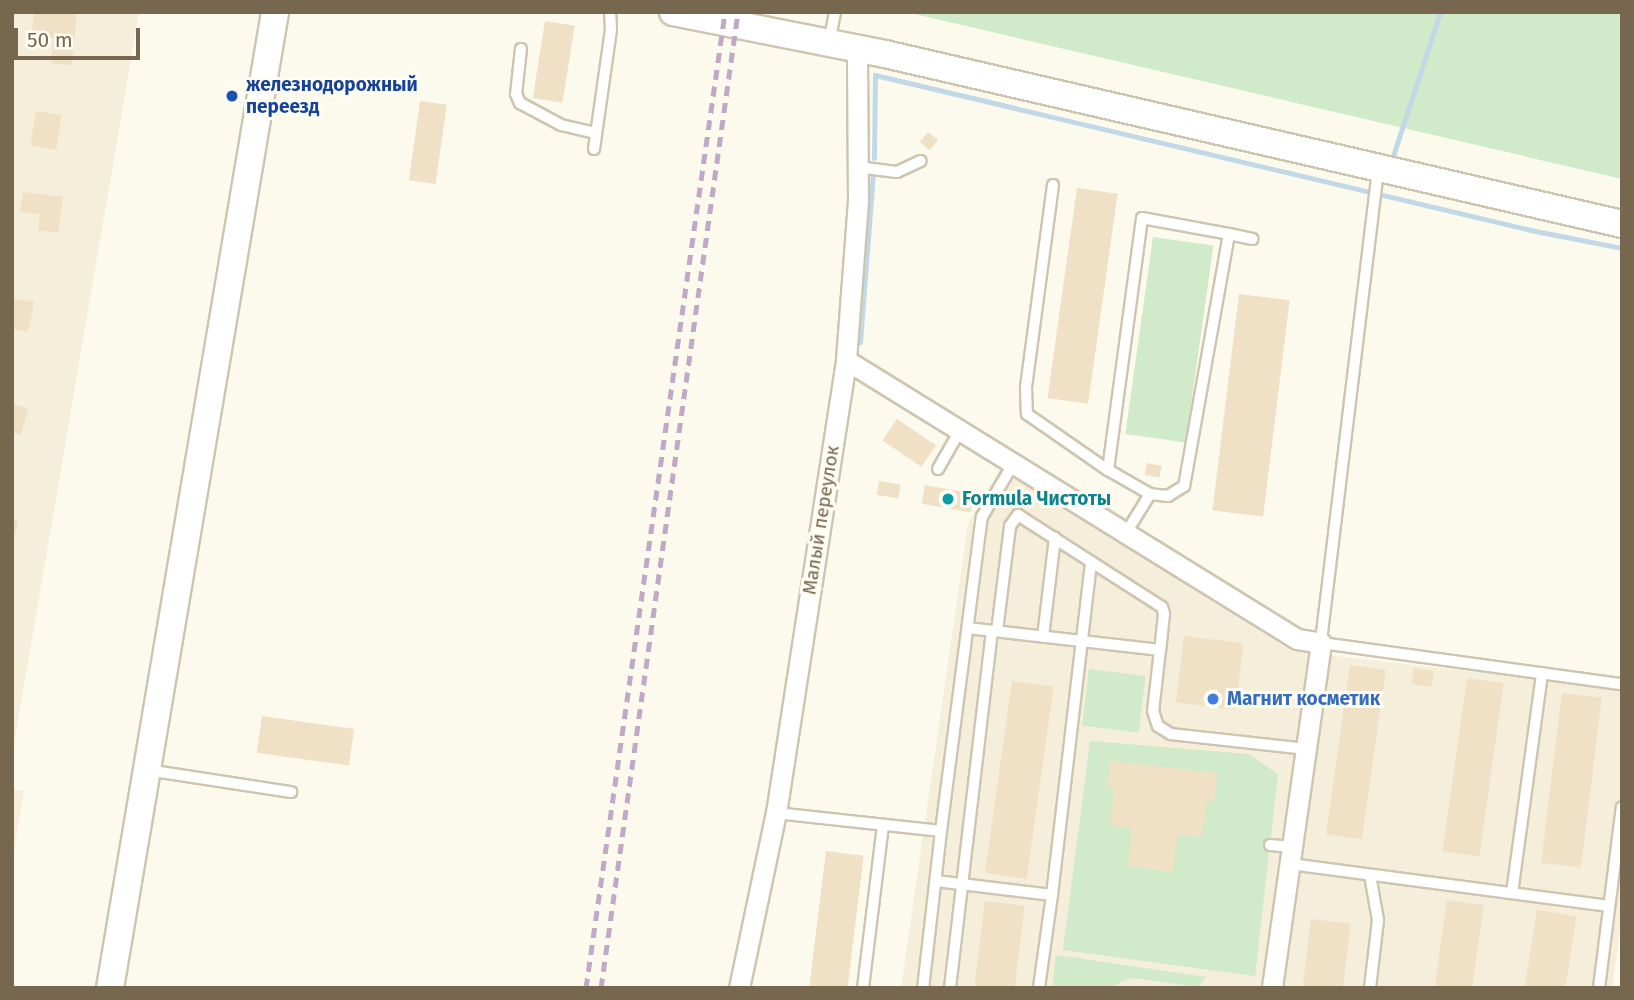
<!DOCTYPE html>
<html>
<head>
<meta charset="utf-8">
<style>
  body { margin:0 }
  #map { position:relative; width:1634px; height:1000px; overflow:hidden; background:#fcfaec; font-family:"Fira Sans",sans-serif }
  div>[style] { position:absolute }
  .residential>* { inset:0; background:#f4eedb }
  .green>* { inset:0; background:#d0eaca; transform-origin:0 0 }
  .stream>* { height:5px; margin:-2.5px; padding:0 2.5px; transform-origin:2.5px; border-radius:2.5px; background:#c1d8e6 }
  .building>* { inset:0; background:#f0e0c5; transform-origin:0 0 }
  .roads { filter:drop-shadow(2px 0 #cec5b1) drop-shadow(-2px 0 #cec5b1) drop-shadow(0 2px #cec5b1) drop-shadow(0 -2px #cec5b1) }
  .lane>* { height:10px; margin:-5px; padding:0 5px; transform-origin:5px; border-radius:5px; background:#fff }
  .street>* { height:19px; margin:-9.5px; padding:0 9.5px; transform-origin:9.5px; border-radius:9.5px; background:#fff }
  .secondary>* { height:26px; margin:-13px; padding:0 13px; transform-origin:13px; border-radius:13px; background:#fff }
  .rail>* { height:5px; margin-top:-2.5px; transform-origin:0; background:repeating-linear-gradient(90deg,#c0a9c7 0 10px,transparent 0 17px) }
  .dots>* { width:19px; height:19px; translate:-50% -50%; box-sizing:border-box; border:4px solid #fefdf3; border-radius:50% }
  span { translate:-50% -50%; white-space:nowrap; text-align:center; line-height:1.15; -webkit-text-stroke:6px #fefdf3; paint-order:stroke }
  .transit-label { font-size:19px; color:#164399; font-weight:700 }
  .left { translate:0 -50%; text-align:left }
  .culture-label { font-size:19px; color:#0d838f; font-weight:700 }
  .street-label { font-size:19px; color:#77674f }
  .shop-label { font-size:19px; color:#366cbe; font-weight:700 }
  .frame { position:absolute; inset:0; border:14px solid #77674f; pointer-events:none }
  .scale { position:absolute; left:14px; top:28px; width:126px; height:32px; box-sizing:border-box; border:4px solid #77674f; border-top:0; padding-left:9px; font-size:21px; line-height:24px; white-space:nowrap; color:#77674f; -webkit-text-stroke:5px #fefdf3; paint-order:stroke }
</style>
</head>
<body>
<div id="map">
  <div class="residential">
    <i style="clip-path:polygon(12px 12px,139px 12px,12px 756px)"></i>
    <i style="clip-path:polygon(1001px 468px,1291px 651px,1622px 689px,1622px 917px,1612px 988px,901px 988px,968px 524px)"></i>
    <i style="clip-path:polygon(12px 789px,24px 791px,12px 862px)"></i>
  </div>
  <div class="green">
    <i style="clip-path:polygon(906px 12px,1622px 12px,1622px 179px)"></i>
    <i style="left:1153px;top:237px;width:61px;height:199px;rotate:8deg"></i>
    <i style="left:1089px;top:669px;width:57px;height:57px;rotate:7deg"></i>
    <i style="clip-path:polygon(1090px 741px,1248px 754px,1278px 774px,1255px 976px,1063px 950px)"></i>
    <i style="clip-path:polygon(1056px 955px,1206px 977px,1198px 987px,1133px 978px,1122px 981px,1112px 988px,1052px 988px)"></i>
  </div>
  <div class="stream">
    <i style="left:874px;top:158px;width:83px;rotate:-89.3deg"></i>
    <i style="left:875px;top:75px;width:678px;rotate:13.3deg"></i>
    <i style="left:1535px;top:231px;width:89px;rotate:11.1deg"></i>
    <i style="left:1392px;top:159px;width:155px;rotate:-71.9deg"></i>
    <i style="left:860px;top:342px;width:169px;rotate:-85.6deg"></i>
  </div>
  <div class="building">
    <i style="clip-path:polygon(34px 12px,77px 13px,72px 65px,51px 63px,53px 38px,31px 36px)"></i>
    <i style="left:545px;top:21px;width:30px;height:78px;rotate:9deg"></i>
    <i style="left:420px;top:101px;width:27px;height:80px;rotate:8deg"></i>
    <i style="left:36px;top:111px;width:26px;height:35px;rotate:9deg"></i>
    <i style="left:928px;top:132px;width:13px;height:13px;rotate:39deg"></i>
    <i style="left:1077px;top:188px;width:41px;height:212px;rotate:8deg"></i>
    <i style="clip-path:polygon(23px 192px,63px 197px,58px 233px,38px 230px,40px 214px,20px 212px)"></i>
    <i style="left:1239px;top:294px;width:51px;height:218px;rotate:7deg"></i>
    <i style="clip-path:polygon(12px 298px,34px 302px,28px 332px,12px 329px)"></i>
    <i style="clip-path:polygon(12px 404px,28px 408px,21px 435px,12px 433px)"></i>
    <i style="left:897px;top:419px;width:47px;height:26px;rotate:34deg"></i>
    <i style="left:1147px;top:463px;width:15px;height:12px;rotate:11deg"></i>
    <i style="left:879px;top:481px;width:22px;height:14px;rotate:10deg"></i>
    <i style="left:925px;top:485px;width:50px;height:19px;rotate:10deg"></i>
    <i style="clip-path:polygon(12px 519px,18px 521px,13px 541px,12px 541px)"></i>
    <i style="left:1184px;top:636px;width:60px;height:67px;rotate:7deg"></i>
    <i style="left:1350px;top:665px;width:36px;height:171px;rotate:8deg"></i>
    <i style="left:1414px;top:668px;width:20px;height:16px;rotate:9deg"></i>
    <i style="left:1467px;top:678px;width:37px;height:175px;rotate:8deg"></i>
    <i style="left:1012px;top:681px;width:42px;height:194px;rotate:8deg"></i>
    <i style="left:1562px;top:693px;width:40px;height:171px;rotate:7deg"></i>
    <i style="left:262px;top:716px;width:93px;height:37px;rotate:8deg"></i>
    <i style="clip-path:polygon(1110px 761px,1217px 773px,1214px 802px,1207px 800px,1202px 837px,1177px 834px,1173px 872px,1128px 866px,1132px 828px,1110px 825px,1114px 788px,1107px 788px)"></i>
    <i style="left:826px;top:851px;width:38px;height:138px;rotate:7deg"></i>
    <i style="left:1447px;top:900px;width:37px;height:89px;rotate:8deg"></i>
    <i style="left:985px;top:901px;width:40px;height:88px;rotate:7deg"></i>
    <i style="left:1537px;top:910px;width:40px;height:79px;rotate:9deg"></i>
    <i style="left:1311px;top:919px;width:40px;height:70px;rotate:7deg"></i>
  </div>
  <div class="roads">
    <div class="lane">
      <i style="left:829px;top:43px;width:32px;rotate:-79deg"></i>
      <i style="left:521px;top:49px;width:45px;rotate:96.3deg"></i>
      <i style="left:516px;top:94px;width:10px;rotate:66deg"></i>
      <i style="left:520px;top:103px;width:47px;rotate:28.2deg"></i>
      <i style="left:561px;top:125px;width:36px;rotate:13deg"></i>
      <i style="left:594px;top:149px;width:120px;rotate:-81.9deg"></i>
      <i style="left:611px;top:30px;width:18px;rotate:-93deg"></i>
      <i style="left:857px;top:167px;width:40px;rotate:7.1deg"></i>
      <i style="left:897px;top:172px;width:26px;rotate:-25deg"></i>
      <i style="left:1378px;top:170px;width:476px;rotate:96.9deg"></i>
      <i style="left:1321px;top:643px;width:304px;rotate:7.8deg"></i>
      <i style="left:1053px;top:185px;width:205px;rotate:97.6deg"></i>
      <i style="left:1026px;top:388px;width:26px;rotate:88deg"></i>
      <i style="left:1027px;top:414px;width:98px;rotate:34.7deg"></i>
      <i style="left:1229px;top:234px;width:256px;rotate:100.1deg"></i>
      <i style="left:1184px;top:486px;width:19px;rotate:148deg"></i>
      <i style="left:1168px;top:496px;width:18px;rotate:-174deg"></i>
      <i style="left:1150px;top:494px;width:48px;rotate:-150.3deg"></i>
      <i style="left:1108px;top:470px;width:254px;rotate:-82.3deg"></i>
      <i style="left:1142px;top:218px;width:88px;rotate:10.4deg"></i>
      <i style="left:1229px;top:234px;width:24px;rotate:12deg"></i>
      <i style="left:938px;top:469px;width:43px;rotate:-60.4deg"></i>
      <i style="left:1126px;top:533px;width:46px;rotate:-58.4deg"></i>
      <i style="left:968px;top:628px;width:193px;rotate:6.5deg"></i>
      <i style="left:1160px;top:650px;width:61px;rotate:96.5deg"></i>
      <i style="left:1153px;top:711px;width:16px;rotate:72deg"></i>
      <i style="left:1158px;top:726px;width:15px;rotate:32deg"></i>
      <i style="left:1171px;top:734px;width:136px;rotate:6.3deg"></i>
      <i style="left:997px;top:631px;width:106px;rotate:-82.9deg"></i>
      <i style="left:1010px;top:526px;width:14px;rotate:-54deg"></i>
      <i style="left:1018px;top:515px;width:171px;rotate:32.6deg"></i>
      <i style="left:1162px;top:607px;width:7px;rotate:74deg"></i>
      <i style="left:1164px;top:614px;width:36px;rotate:96deg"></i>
      <i style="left:1043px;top:637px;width:100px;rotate:-83.1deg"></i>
      <i style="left:147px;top:770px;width:146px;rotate:8.7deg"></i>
      <i style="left:776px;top:813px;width:166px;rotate:6.2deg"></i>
      <i style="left:941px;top:831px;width:158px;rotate:96.5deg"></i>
      <i style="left:941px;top:831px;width:317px;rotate:-82.6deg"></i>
      <i style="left:982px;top:517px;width:61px;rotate:-59.7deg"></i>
      <i style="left:1270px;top:845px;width:22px;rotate:5deg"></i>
      <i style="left:1290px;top:864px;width:320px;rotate:7.5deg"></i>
      <i style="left:1370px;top:875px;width:46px;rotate:79.9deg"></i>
      <i style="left:1378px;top:920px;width:68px;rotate:96.7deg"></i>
      <i style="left:936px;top:881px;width:117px;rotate:6.9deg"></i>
      <i style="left:1052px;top:895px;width:94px;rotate:98deg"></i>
      <i style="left:1512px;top:893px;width:222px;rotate:-82.2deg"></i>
      <i style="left:1052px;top:895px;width:335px;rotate:-83.3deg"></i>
      <i style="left:863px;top:988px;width:164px;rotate:-83deg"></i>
      <i style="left:950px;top:988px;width:359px;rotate:-83.3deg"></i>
      <i style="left:1599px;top:988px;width:182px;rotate:-82.8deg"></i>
    </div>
    <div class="street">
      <i style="left:846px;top:360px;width:530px;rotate:31.74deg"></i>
      <i style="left:1297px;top:639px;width:24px;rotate:9deg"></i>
      <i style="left:1321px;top:643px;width:348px;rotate:98.1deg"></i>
      <i style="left:739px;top:988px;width:179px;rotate:-78.1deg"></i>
      <i style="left:776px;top:813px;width:458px;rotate:-81.2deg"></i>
      <i style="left:846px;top:360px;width:160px;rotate:-85.7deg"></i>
      <i style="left:858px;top:200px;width:152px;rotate:-90.4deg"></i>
    </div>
    <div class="secondary">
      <i style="left:673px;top:12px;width:216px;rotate:11.2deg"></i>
      <i style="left:885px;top:54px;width:756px;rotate:12.99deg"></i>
      <i style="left:110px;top:988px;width:990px;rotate:-80.4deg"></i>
    </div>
  </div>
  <div class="rail">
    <i style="left:586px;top:988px;width:986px;rotate:-81.89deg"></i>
    <i style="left:601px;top:988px;width:986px;rotate:-82.01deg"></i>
  </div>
  <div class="dots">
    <i style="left:232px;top:96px;background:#1a4fb4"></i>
    <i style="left:948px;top:499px;background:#0f9aa8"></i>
    <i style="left:1213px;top:699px;background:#3f7fe0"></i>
  </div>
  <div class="transit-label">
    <span class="left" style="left:246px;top:96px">железнодорожный<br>переезд</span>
  </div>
  <div class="culture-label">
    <span class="left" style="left:962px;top:499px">Formula Чистоты</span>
  </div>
  <div class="street-label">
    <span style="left:821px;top:520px;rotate:-81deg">Малый переулок</span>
  </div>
  <div class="shop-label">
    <span class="left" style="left:1227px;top:699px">Магнит косметик</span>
  </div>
  <div class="frame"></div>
  <div class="scale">50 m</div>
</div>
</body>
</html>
